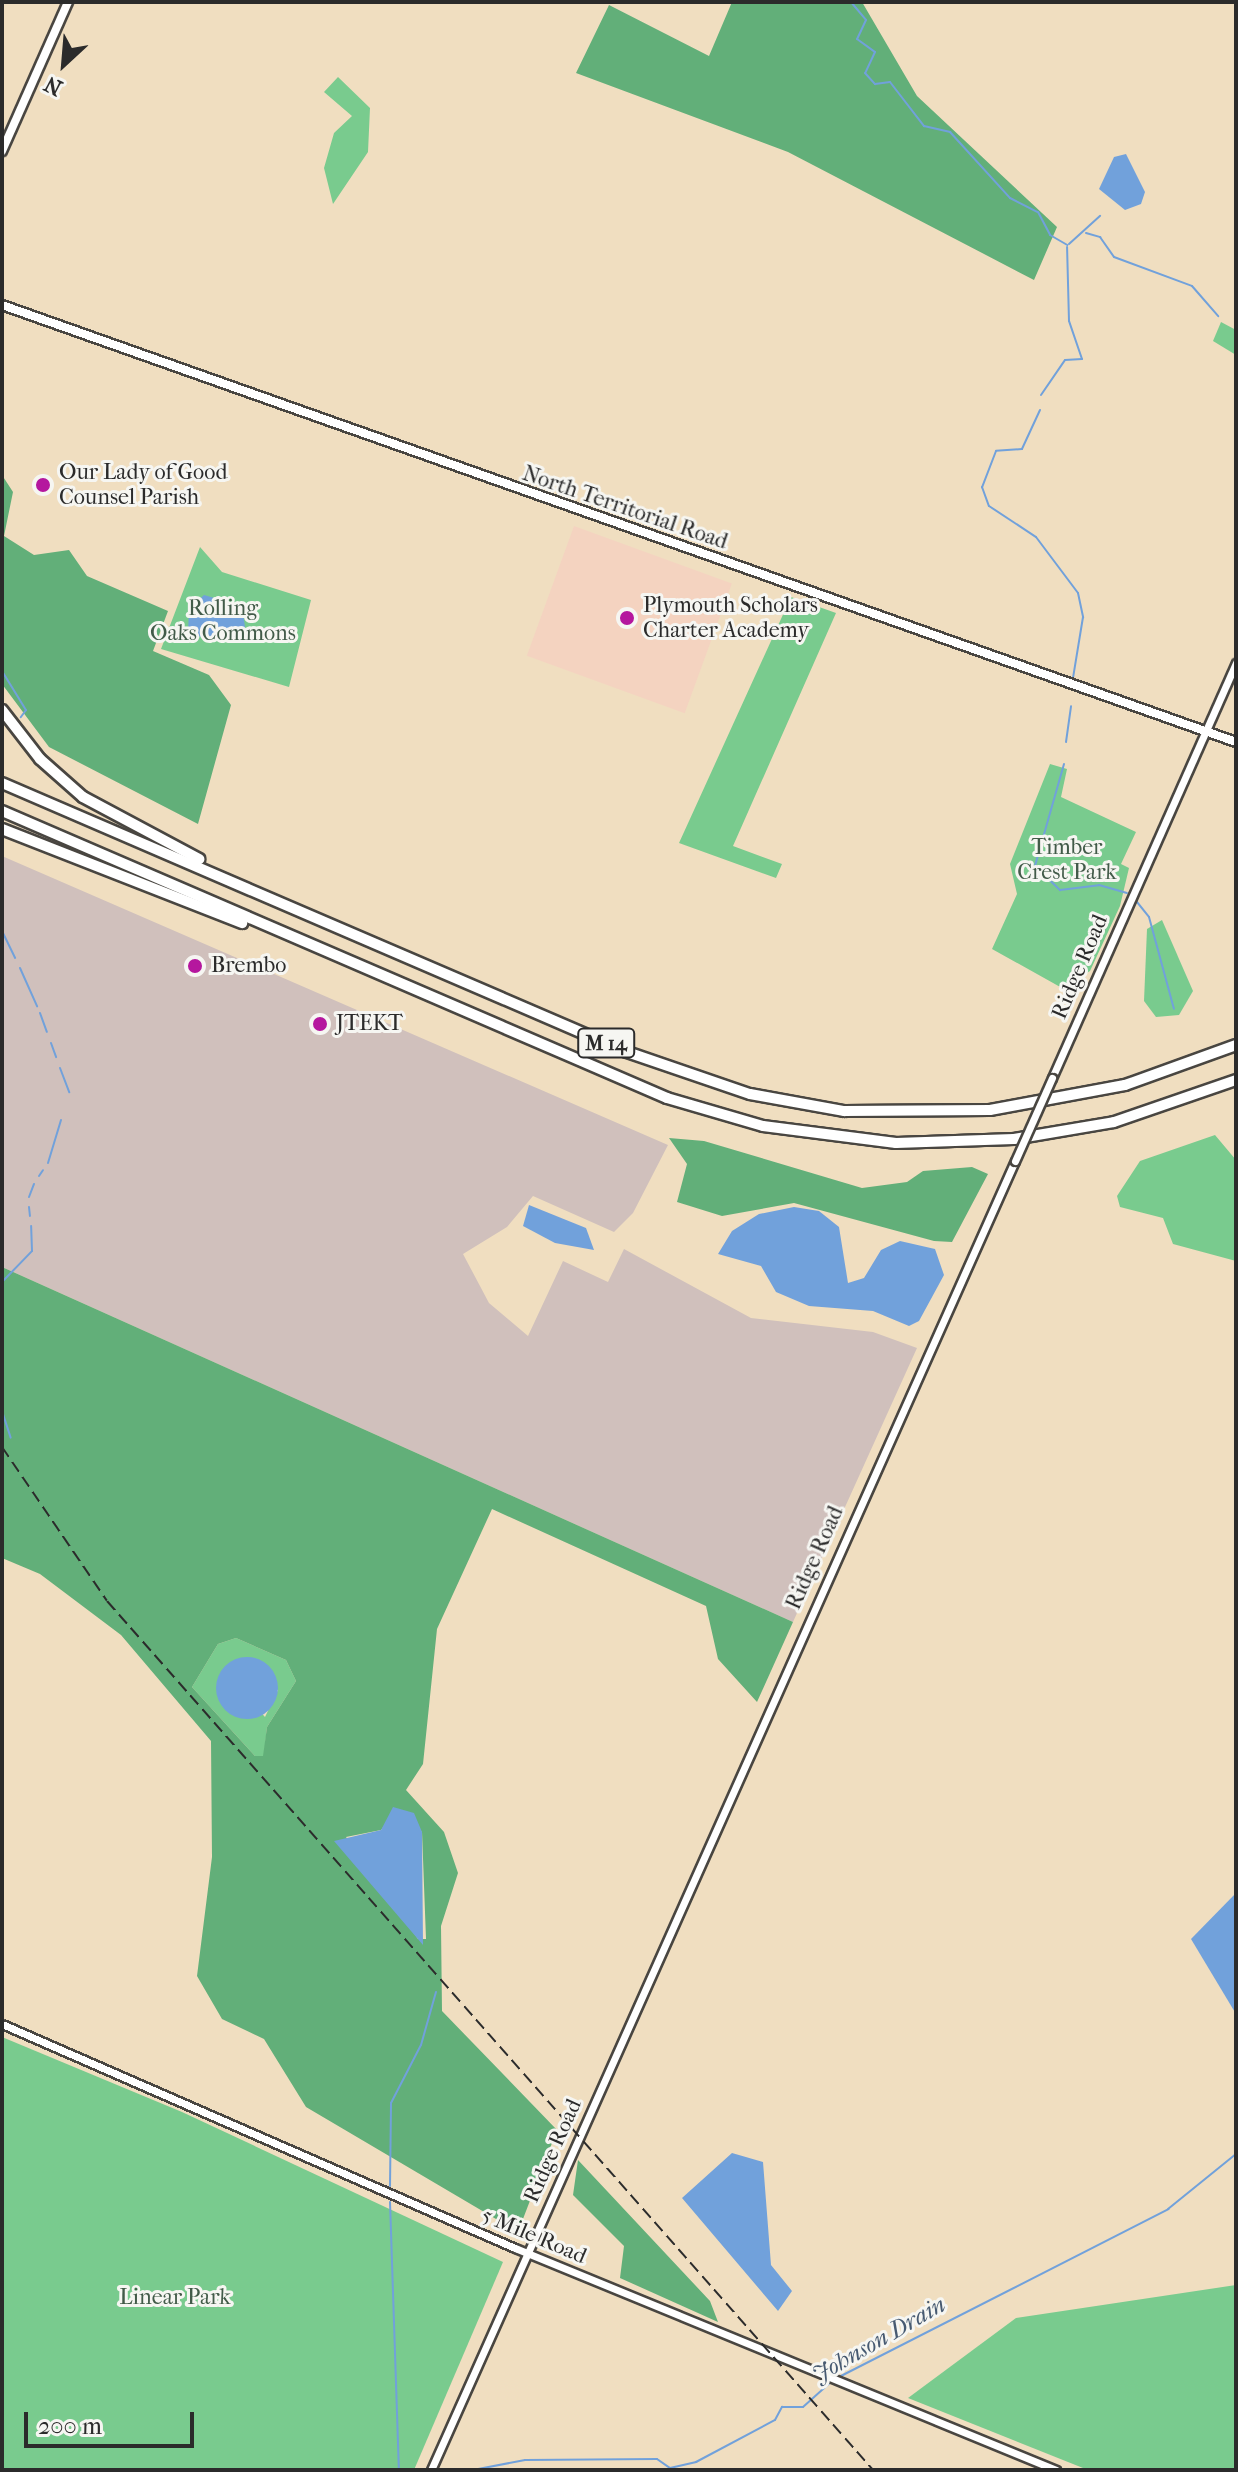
<!DOCTYPE html>
<html>
<head>
<meta charset="utf-8">
<style>
  body { margin:0 }
  #map { position:relative; width:1238px; height:2472px; overflow:hidden; background:#f0dec0; font-family:"IM FELL French Canon",serif }
  div>[style] { position:absolute }
  .built>* { inset:0; background:#f4d3c0; transform-origin:0 0 }
  .industrial>* { inset:0; background:#d0c0bc }
  .green>* { inset:0; background:#79cb8e }
  .forest>* { inset:0; background:#62af79 }
  .water>* { inset:0; background:#71a1db }
  .round { border-radius:50% }
  .stream>* { height:2px; margin:-1px; padding:0 1px; transform-origin:1px; border-radius:1px; background:#71a1db }
  .roads { filter:drop-shadow(2px 0 #494641) drop-shadow(-2px 0 #494641) drop-shadow(0 2px #494641) drop-shadow(0 -2px #494641) }
  .tertiary>* { height:7px; margin:-3.5px; padding:0 3.5px; transform-origin:3.5px; border-radius:3.5px; background:#fff }
  .secondary>* { height:8px; margin:-4px; padding:0 4px; transform-origin:4px; border-radius:4px; background:#fff }
  .motorway>* { height:10px; margin:-5px; padding:0 5px; transform-origin:5px; border-radius:5px; background:#fff }
  .rail>* { height:2px; margin-top:-1px; transform-origin:0; background:repeating-linear-gradient(90deg,#2b2b2b 0 12px,transparent 0 18px) }
  .bridges { filter:drop-shadow(2px 0 #494641) drop-shadow(-2px 0 #494641) drop-shadow(0 2px #494641) drop-shadow(0 -2px #494641) }
  .tertiary-bridge>* { height:7px; margin:-3.5px; padding:0 3.5px; transform-origin:3.5px; border-radius:3.5px; background:#fff }
  .dots>* { width:22px; height:22px; translate:-50% -50%; box-sizing:border-box; border:4px solid #f6f6f2; border-radius:50% }
  span { translate:-50% -50%; white-space:nowrap; text-align:center; line-height:1.15; -webkit-text-stroke:6px #f6f6f2; paint-order:stroke }
  .shield-label span { padding:2px 6px; background:#f6f6f2; border:2px solid; border-radius:6px; -webkit-text-stroke-width:0 }
  .shield-label { font-size:20px; color:#2b2b2b; font-weight:700 }
  .poi-label { font-size:22px; color:#2b2b2b }
  .left { translate:0 -50%; text-align:left }
  .street-label { font-size:22px; color:#2b2b2b }
  .park-label { font-size:22px; color:#425b49 }
  .water-label { font-size:24px; color:#475a71; font-style:italic }
  .frame { position:absolute; inset:0; border:4px solid #2b2b2b; pointer-events:none }
  .north { position:absolute; left:24px; top:24px; width:80px; height:80px; -webkit-text-stroke:6px #f6f6f2; paint-order:stroke; rotate:206deg; font-size:22px; font-weight:700; line-height:32px; text-align:center; color:#2b2b2b }
  .north::after { content:''; display:block; margin:auto; width:28px; height:36px; background:#2b2b2b; clip-path:polygon(50% 0,100% 100%,50% 72%,0 100%) }
  .scale { position:absolute; left:24px; top:2412px; width:170px; height:36px; box-sizing:border-box; border:4px solid #2b2b2b; border-top:0; padding-left:10px; font-size:24px; line-height:28px; white-space:nowrap; color:#2b2b2b; -webkit-text-stroke:6px #f6f6f2; paint-order:stroke }
</style>
</head>
<body>
<div id="map">
  <div class="built">
    <i style="left:574px;top:526px;width:168px;height:138px;rotate:20deg"></i>
  </div>
  <div class="industrial">
    <i style="clip-path:polygon(2px 856px,668px 1145px,633px 1213px,614px 1232px,533px 1196px,507px 1227px,463px 1254px,489px 1303px,528px 1336px,563px 1261px,608px 1282px,624px 1249px,751px 1318px,873px 1332px,917px 1348px,793px 1622px,2px 1267px)"></i>
  </div>
  <div class="green">
    <i style="clip-path:polygon(338px 77px,370px 108px,368px 152px,333px 204px,324px 168px,334px 133px,352px 116px,324px 92px)"></i>
    <i style="clip-path:polygon(1221px 322px,1236px 330px,1236px 355px,1213px 341px)"></i>
    <i style="clip-path:polygon(200px 547px,222px 572px,311px 600px,289px 687px,161px 649px)"></i>
    <i style="clip-path:polygon(791px 597px,836px 613px,733px 846px,782px 864px,776px 878px,679px 843px)"></i>
    <i style="clip-path:polygon(1050px 764px,1067px 769px,1061px 797px,1136px 832px,1121px 864px,1129px 868px,1120px 906px,1090px 971px,1062px 988px,992px 949px,1017px 894px,1010px 864px)"></i>
    <i style="clip-path:polygon(1162px 920px,1193px 991px,1179px 1015px,1156px 1017px,1144px 1001px,1147px 929px)"></i>
    <i style="clip-path:polygon(1215px 1135px,1236px 1160px,1236px 1261px,1173px 1244px,1163px 1218px,1120px 1207px,1117px 1196px,1140px 1161px)"></i>
    <i style="clip-path:polygon(evenodd,236px 1638px,286px 1660px,296px 1681px,267px 1727px,264px 1756px,255px 1756px,192px 1687px,218px 1644px,236px 1638px,222px 1670px,278px 1690px,265px 1717px,222px 1670px)"></i>
    <i style="clip-path:polygon(2px 2037px,182px 2112px,503px 2262px,414px 2470px,2px 2470px)"></i>
    <i style="clip-path:polygon(1236px 2285px,1236px 2470px,1088px 2470px,908px 2398px,1016px 2318px)"></i>
  </div>
  <div class="forest">
    <i style="clip-path:polygon(732px 2px,862px 2px,917px 96px,1057px 227px,1034px 280px,788px 152px,576px 73px,609px 5px,709px 56px)"></i>
    <i style="clip-path:polygon(2px 475px,13px 492px,4px 536px,34px 555px,69px 550px,87px 576px,168px 611px,153px 651px,209px 675px,231px 705px,198px 824px,49px 747px,2px 684px)"></i>
    <i style="clip-path:polygon(669px 1138px,704px 1141px,862px 1188px,907px 1182px,923px 1171px,972px 1167px,988px 1174px,952px 1242px,934px 1241px,794px 1203px,722px 1216px,677px 1202px,687px 1164px)"></i>
    <i style="clip-path:polygon(evenodd,2px 1267px,793px 1622px,757px 1702px,718px 1659px,706px 1606px,492px 1509px,437px 1629px,423px 1764px,406px 1790px,444px 1832px,458px 1873px,441px 1926px,442px 2011px,557px 2130px,518px 2232px,306px 2107px,264px 2039px,222px 2019px,197px 1976px,212px 1857px,211px 1741px,121px 1635px,40px 1574px,2px 1558px,2px 1267px,236px 1638px,286px 1660px,296px 1681px,267px 1727px,263px 1756px,255px 1756px,192px 1687px,218px 1644px,236px 1638px,2px 1267px,391px 1817px,422px 1832px,426px 1939px,418px 1939px,346px 1837px,381px 1830px,391px 1817px)"></i>
    <i style="clip-path:polygon(578px 2160px,710px 2301px,718px 2322px,620px 2278px,624px 2246px,573px 2195px)"></i>
  </div>
  <div class="water">
    <i style="clip-path:polygon(1126px 154px,1145px 192px,1141px 204px,1125px 210px,1099px 189px,1114px 157px)"></i>
    <i style="clip-path:polygon(204px 595px,242px 606px,246px 634px,221px 641px,188px 634px,189px 609px)"></i>
    <i style="clip-path:polygon(529px 1205px,586px 1228px,594px 1250px,555px 1243px,523px 1226px)"></i>
    <i style="clip-path:polygon(794px 1207px,819px 1211px,839px 1227px,848px 1283px,864px 1278px,881px 1250px,900px 1241px,935px 1249px,944px 1275px,919px 1321px,909px 1326px,873px 1311px,809px 1306px,776px 1292px,761px 1266px,718px 1254px,732px 1231px,759px 1214px)"></i>
    <i class="round" style="left:216px;top:1657px;width:62px;height:62px"></i>
    <i style="clip-path:polygon(393px 1807px,414px 1813px,422px 1832px,423px 1945px,334px 1841px,381px 1830px)"></i>
    <i style="clip-path:polygon(1236px 1893px,1236px 2014px,1191px 1939px)"></i>
    <i style="clip-path:polygon(732px 2153px,763px 2162px,771px 2265px,792px 2291px,778px 2311px,682px 2198px)"></i>
  </div>
  <div class="stream">
    <i style="left:851px;top:2px;width:23px;rotate:50deg"></i>
    <i style="left:866px;top:20px;width:21px;rotate:115deg"></i>
    <i style="left:857px;top:39px;width:22px;rotate:36deg"></i>
    <i style="left:875px;top:52px;width:23px;rotate:115deg"></i>
    <i style="left:865px;top:73px;width:15px;rotate:48deg"></i>
    <i style="left:875px;top:84px;width:15px;rotate:-8deg"></i>
    <i style="left:890px;top:82px;width:56px;rotate:52.3deg"></i>
    <i style="left:924px;top:126px;width:27px;rotate:13deg"></i>
    <i style="left:950px;top:132px;width:89px;rotate:47.7deg"></i>
    <i style="left:1010px;top:198px;width:31px;rotate:27deg"></i>
    <i style="left:1038px;top:212px;width:26px;rotate:62deg"></i>
    <i style="left:1050px;top:235px;width:20px;rotate:30deg"></i>
    <i style="left:1086px;top:233px;width:15px;rotate:16deg"></i>
    <i style="left:1100px;top:237px;width:24px;rotate:55deg"></i>
    <i style="left:1114px;top:257px;width:83px;rotate:20.4deg"></i>
    <i style="left:1192px;top:286px;width:40px;rotate:49deg"></i>
    <i style="left:1069px;top:244px;width:42px;rotate:-42.1deg"></i>
    <i style="left:1041px;top:395px;width:42px;rotate:-55.6deg"></i>
    <i style="left:1065px;top:360px;width:17px;rotate:-3deg"></i>
    <i style="left:1082px;top:359px;width:40px;rotate:-108.9deg"></i>
    <i style="left:1069px;top:321px;width:74px;rotate:-91.5deg"></i>
    <i style="left:1040px;top:410px;width:43px;rotate:114.8deg"></i>
    <i style="left:1022px;top:449px;width:26px;rotate:176deg"></i>
    <i style="left:996px;top:451px;width:39px;rotate:111deg"></i>
    <i style="left:982px;top:487px;width:20px;rotate:70deg"></i>
    <i style="left:989px;top:506px;width:56px;rotate:33.4deg"></i>
    <i style="left:1036px;top:537px;width:70px;rotate:53.1deg"></i>
    <i style="left:1078px;top:593px;width:25px;rotate:78deg"></i>
    <i style="left:1083px;top:617px;width:62px;rotate:99.3deg"></i>
    <i style="left:2px;top:671px;width:46px;rotate:58.4deg"></i>
    <i style="left:26px;top:710px;width:9px;rotate:126deg"></i>
    <i style="left:1066px;top:742px;width:36px;rotate:-82deg"></i>
    <i style="left:1064px;top:764px;width:106px;rotate:105.9deg"></i>
    <i style="left:1035px;top:866px;width:35px;rotate:44deg"></i>
    <i style="left:1060px;top:890px;width:39px;rotate:-7deg"></i>
    <i style="left:1099px;top:885px;width:29px;rotate:16deg"></i>
    <i style="left:1137px;top:902px;width:19px;rotate:51deg"></i>
    <i style="left:1149px;top:917px;width:95px;rotate:74.8deg"></i>
    <i style="left:2px;top:931px;width:30px;rotate:64deg"></i>
    <i style="left:20px;top:968px;width:42px;rotate:65.9deg"></i>
    <i style="left:40px;top:1013px;width:20px;rotate:70deg"></i>
    <i style="left:51px;top:1043px;width:15px;rotate:70deg"></i>
    <i style="left:60px;top:1068px;width:26px;rotate:69deg"></i>
    <i style="left:48px;top:1163px;width:45px;rotate:-73.2deg"></i>
    <i style="left:39px;top:1176px;width:7px;rotate:-56deg"></i>
    <i style="left:29px;top:1197px;width:14px;rotate:-69deg"></i>
    <i style="left:29px;top:1207px;width:9px;rotate:84deg"></i>
    <i style="left:2px;top:1282px;width:43px;rotate:-45.9deg"></i>
    <i style="left:32px;top:1251px;width:25px;rotate:-92deg"></i>
    <i style="left:2px;top:1411px;width:28px;rotate:72deg"></i>
    <i style="left:390px;top:2186px;width:83px;rotate:-89.3deg"></i>
    <i style="left:391px;top:2103px;width:65px;rotate:-62.7deg"></i>
    <i style="left:421px;top:2045px;width:55px;rotate:-74.2deg"></i>
    <i style="left:390px;top:2202px;width:268px;rotate:88.1deg"></i>
    <i style="left:837px;top:2378px;width:372px;rotate:-27deg"></i>
    <i style="left:1168px;top:2209px;width:87px;rotate:-39deg"></i>
    <i style="left:473px;top:2470px;width:53px;rotate:-10.9deg"></i>
    <i style="left:525px;top:2460px;width:132px;rotate:-0.4deg"></i>
    <i style="left:657px;top:2459px;width:16px;rotate:35deg"></i>
    <i style="left:670px;top:2468px;width:27px;rotate:-13deg"></i>
    <i style="left:696px;top:2462px;width:89px;rotate:-28deg"></i>
    <i style="left:775px;top:2420px;width:15px;rotate:-62deg"></i>
    <i style="left:782px;top:2407px;width:21px"></i>
    <i style="left:803px;top:2407px;width:39px;rotate:-42deg"></i>
  </div>
  <div class="roads">
    <div class="tertiary">
      <i style="left:1052px;top:1078px;width:454px;rotate:-66.1deg"></i>
      <i style="left:2px;top:2024px;width:560px;rotate:23.59deg"></i>
      <i style="left:515px;top:2248px;width:585px;rotate:22.31deg"></i>
      <i style="left:431px;top:2470px;width:1433px;rotate:-65.96deg"></i>
    </div>
    <div class="secondary">
      <i style="left:2px;top:151px;width:163px;rotate:-66.1deg"></i>
      <i style="left:2px;top:305px;width:1309px;rotate:19.5deg"></i>
    </div>
    <div class="motorway">
      <i style="left:2px;top:710px;width:62px;rotate:52.2deg"></i>
      <i style="left:40px;top:759px;width:57px;rotate:41.5deg"></i>
      <i style="left:83px;top:797px;width:132px;rotate:28.1deg"></i>
      <i style="left:2px;top:783px;width:680px;rotate:23.29deg"></i>
      <i style="left:627px;top:1052px;width:130px;rotate:18.9deg"></i>
      <i style="left:750px;top:1094px;width:96px;rotate:10.3deg"></i>
      <i style="left:844px;top:1111px;width:146px;rotate:-0.4deg"></i>
      <i style="left:990px;top:1110px;width:137px;rotate:-10.5deg"></i>
      <i style="left:1125px;top:1085px;width:118px;rotate:-19.8deg"></i>
      <i style="left:2px;top:811px;width:724px;rotate:23.34deg"></i>
      <i style="left:667px;top:1098px;width:100px;rotate:16.3deg"></i>
      <i style="left:763px;top:1126px;width:134px;rotate:7.3deg"></i>
      <i style="left:896px;top:1143px;width:118px;rotate:-1.9deg"></i>
      <i style="left:1014px;top:1139px;width:101px;rotate:-9.6deg"></i>
      <i style="left:1114px;top:1122px;width:129px;rotate:-19deg"></i>
      <i style="left:2px;top:829px;width:258px;rotate:21.4deg"></i>
    </div>
  </div>
  <div class="rail">
    <i style="left:2px;top:1447px;width:186px;rotate:55.7deg"></i>
    <i style="left:107px;top:1601px;width:1158px;rotate:48.6deg"></i>
  </div>
  <div class="bridges">
    <div class="tertiary-bridge">
      <i style="left:1015px;top:1161px;width:91px;rotate:-66deg"></i>
    </div>
  </div>
  <div class="dots">
    <i style="left:43px;top:485px;background:#b5179e"></i>
    <i style="left:627px;top:618px;background:#b5179e"></i>
    <i style="left:195px;top:966px;background:#b5179e"></i>
    <i style="left:320px;top:1024px;background:#b5179e"></i>
  </div>
  <div class="shield-label">
    <span style="left:606px;top:1043px">M 14</span>
  </div>
  <div class="poi-label">
    <span class="left" style="left:59px;top:485px">Our Lady of Good<br>Counsel Parish</span>
    <span class="left" style="left:643px;top:618px">Plymouth Scholars<br>Charter Academy</span>
    <span class="left" style="left:211px;top:966px">Brembo</span>
    <span class="left" style="left:336px;top:1024px">JTEKT</span>
  </div>
  <div class="street-label">
    <span style="left:625px;top:508px;rotate:19deg">North Territorial Road</span>
    <span style="left:1080px;top:967px;rotate:-67deg">Ridge Road</span>
    <span style="left:815px;top:1558px;rotate:-66deg">Ridge Road</span>
    <span style="left:553px;top:2151px;rotate:-66deg">Ridge Road</span>
    <span style="left:534px;top:2236px;rotate:23deg">5 Mile Road</span>
  </div>
  <div class="park-label">
    <span style="left:223px;top:621px">Rolling<br>Oaks Commons</span>
    <span style="left:1067px;top:860px">Timber<br>Crest Park</span>
    <span style="left:175px;top:2298px">Linear Park</span>
  </div>
  <div class="water-label">
    <span style="left:879px;top:2340px;rotate:-30deg">Johnson Drain</span>
  </div>
  <div class="frame"></div>
  <div class="north">N</div>
  <div class="scale">200 m</div>
</div>
</body>
</html>
